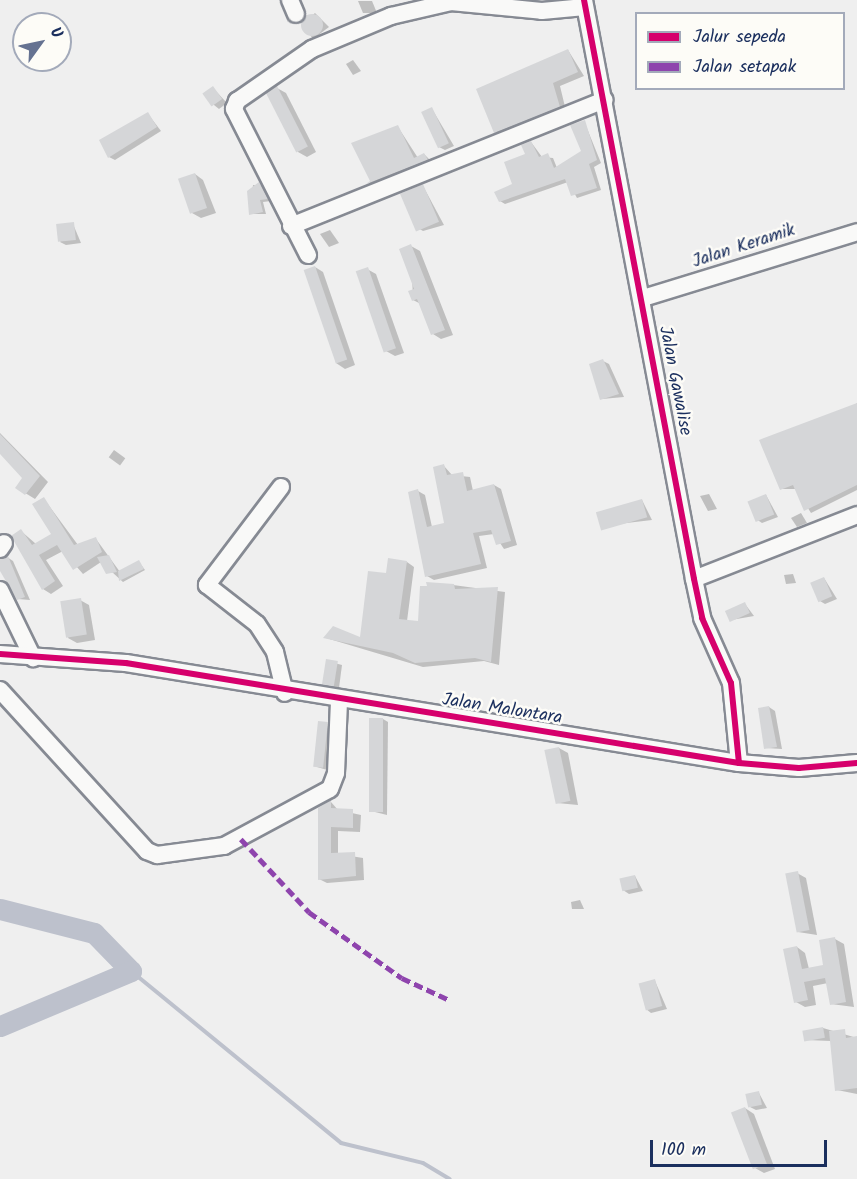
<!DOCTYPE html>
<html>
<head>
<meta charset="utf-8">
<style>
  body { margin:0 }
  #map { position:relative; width:857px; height:1179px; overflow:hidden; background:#efefef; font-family:Kalam,sans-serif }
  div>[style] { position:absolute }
  .shadow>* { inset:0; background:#0003; transform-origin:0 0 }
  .stream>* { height:4px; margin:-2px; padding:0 2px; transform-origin:2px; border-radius:2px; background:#bdc1cc }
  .river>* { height:21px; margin:-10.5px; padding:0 10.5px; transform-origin:10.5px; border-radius:10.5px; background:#bdc1cc }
  .building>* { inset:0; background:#d5d6d8; transform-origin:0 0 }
  .round { border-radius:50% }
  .roads { filter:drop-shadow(2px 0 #868a93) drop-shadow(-2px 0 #868a93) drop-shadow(0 2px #868a93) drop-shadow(0 -2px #868a93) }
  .minor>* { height:16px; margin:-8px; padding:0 8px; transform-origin:8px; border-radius:8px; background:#f9f9f8 }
  .quiet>* { height:4.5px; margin-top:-2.25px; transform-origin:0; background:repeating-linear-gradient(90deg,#8e44ad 0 9px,transparent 0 13.5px) }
  .cycleway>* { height:6px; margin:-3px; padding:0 3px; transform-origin:3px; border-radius:3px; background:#d6006c }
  span { translate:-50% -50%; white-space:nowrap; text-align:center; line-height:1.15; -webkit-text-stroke:5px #fdfcf7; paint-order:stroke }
  .street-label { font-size:18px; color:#1b2f5e }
  .legend { position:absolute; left:635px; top:12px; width:210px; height:78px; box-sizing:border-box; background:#fdfcf7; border:2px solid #a3aaba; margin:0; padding:8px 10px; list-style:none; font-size:18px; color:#1b2f5e }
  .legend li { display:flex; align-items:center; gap:12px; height:30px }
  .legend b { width:30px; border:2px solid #a3aaba }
  .north { position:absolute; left:12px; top:12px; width:60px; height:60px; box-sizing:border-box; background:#fdfcf7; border:2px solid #a3aaba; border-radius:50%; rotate:57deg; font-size:16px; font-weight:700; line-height:24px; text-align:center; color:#1b2f5e }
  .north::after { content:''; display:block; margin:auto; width:21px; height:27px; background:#657291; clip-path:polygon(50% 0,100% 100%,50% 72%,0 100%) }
  .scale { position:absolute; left:650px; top:1140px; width:177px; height:27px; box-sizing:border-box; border:3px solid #1b2f5e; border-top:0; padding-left:8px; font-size:18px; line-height:21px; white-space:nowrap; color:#1b2f5e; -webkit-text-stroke:4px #fdfcf7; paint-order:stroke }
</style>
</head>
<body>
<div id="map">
  <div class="shadow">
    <i style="clip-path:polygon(358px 1px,372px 1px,377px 13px,363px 13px)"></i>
    <i style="clip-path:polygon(315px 13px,329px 27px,313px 39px,302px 24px)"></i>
    <i style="clip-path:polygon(568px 50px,584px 76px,560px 86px,566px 111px,502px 136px,495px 132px)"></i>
    <i style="clip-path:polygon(353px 60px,361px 71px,353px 75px,346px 64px)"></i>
    <i style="clip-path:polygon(213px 88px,227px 103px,219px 109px,214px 105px)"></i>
    <i style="clip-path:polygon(277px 88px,286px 93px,316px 152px,307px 157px,298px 152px)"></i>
    <i style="clip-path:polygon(432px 109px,454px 146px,445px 150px,439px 147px)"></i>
    <i style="clip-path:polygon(148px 114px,161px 131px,115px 160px,109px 157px)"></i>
    <i style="clip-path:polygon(584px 121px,601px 163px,594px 167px,601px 190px,577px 198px,568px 182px,505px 204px,500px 201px,514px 184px,531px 142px,542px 157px,553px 158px,557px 168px,583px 151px)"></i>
    <i style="clip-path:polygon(398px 127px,418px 158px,424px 154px,434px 164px,375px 187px,369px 184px)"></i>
    <i style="clip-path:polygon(195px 174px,203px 180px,216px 213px,201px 218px,192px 213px)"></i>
    <i style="clip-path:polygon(253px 185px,263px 186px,271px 201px,263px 202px,266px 214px,250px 214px)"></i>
    <i style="clip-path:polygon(423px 186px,444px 225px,423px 231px,418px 228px)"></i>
    <i style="clip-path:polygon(73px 224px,81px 243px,66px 245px,60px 242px)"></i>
    <i style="clip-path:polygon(330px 230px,339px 243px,329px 247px,320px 234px)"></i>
    <i style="clip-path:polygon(411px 246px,420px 251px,453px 335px,441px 339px,433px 334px,421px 304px,413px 300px)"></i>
    <i style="clip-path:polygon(315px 267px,323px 272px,355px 365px,345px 369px,336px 363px)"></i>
    <i style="clip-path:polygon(367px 269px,376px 274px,404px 353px,395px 356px,386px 351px)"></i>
    <i style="clip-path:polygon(603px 361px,609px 364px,624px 397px,602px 399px)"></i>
    <i style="clip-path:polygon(857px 403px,857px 490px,811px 513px,796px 489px,781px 489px)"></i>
    <i style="clip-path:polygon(0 433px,48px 482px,35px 499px,17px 488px,24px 477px,0 452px)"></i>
    <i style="left:114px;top:450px;width:14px;height:9px;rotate:36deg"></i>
    <i style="clip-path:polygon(444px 466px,452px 475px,470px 477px,473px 491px,494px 485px,501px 489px,517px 545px,504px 549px,494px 534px,479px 536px,487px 568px,434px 580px,427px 576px,418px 491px,425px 495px,432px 527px,446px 524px)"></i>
    <i style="clip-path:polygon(709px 494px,717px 509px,708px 511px,700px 496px)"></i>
    <i style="clip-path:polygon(766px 495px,778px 517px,762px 523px,756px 519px)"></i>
    <i style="clip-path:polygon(44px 499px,78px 545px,96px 539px,120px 572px,139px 562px,145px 570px,123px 582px,101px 562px,83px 574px,63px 551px,46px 560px,63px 586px,51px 594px,43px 589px,21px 531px,36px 544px,53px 534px)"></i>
    <i style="clip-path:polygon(642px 500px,652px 520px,601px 526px)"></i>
    <i style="clip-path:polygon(801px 513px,807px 523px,797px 527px,791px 518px)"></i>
    <i style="clip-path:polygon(7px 557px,13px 561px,30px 600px,18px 599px,0 566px,0 559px)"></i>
    <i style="clip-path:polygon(407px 562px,414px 567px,407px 621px,419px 623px,453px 585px,505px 592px,499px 665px,484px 661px,423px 667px,326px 638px,362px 639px,387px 574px)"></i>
    <i style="clip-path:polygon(793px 574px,796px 583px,786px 584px,784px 575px)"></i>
    <i style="clip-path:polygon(824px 578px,837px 599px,825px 604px,820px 601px)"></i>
    <i style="clip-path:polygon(80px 600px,89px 605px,95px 640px,77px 643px,68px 638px)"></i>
    <i style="clip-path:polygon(745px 604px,754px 616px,731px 620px)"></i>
    <i style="clip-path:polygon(327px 661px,342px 665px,339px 688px,325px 684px)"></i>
    <i style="clip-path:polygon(769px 707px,775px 711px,782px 749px,766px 748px)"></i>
    <i style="clip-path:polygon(383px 719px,388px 722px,387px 815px,371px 811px)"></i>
    <i style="clip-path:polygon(327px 723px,336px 728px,334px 772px,317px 767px)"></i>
    <i style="clip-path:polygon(559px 748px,568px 753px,578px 805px,557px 803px)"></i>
    <i style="clip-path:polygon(331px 802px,338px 810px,361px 815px,360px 832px,338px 831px,338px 854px,363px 858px,364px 880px,327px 883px,319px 879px)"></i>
    <i style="clip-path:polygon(797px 873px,806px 878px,817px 935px,798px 932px)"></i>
    <i style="clip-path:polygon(635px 876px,643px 891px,629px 894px,623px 890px)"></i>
    <i style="clip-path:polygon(580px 900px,584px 909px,572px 909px,571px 902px)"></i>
    <i style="clip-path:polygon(835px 939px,844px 944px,854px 1007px,831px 1004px,828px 983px,813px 986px,816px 1005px,805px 1007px,796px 1002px,797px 947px,805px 953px,809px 969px,825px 966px)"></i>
    <i style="clip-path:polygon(655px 981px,667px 1009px,651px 1013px,646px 1009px)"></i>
    <i style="clip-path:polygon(823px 1028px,857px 1038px,857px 1094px,837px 1090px,831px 1041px,805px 1040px)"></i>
    <i style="clip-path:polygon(759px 1093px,767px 1108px,756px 1110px,750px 1107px)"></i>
    <i style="clip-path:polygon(745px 1108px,754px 1114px,775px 1169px,764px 1173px,755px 1168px)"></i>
  </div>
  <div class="stream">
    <i style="left:131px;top:971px;width:271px;rotate:39.3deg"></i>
    <i style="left:341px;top:1143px;width:84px;rotate:13.7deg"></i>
    <i style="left:423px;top:1163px;width:31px;rotate:31deg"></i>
  </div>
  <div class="river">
    <i style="left:0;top:909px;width:97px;rotate:14.3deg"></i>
    <i style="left:94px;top:933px;width:53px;rotate:45.8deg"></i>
    <i style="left:131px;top:971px;width:142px;rotate:157.2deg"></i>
  </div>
  <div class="building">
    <i class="round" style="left:301px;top:14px;width:22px;height:22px"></i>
    <i style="clip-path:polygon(568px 49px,578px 72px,553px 83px,560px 107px,494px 133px,476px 89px)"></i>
    <i style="left:213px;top:86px;width:16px;height:13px;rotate:55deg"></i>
    <i style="left:277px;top:86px;width:68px;height:13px;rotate:63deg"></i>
    <i style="left:432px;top:107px;width:40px;height:12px;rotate:65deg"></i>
    <i style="clip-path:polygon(148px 112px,157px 127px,108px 158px,99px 140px)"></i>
    <i style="clip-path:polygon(585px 120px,597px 160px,589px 164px,597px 188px,571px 196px,565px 179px,499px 202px,494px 192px,512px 184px,504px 162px,525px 154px,521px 145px,531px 141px,539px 157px,548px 153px,554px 168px,581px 151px,570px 125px)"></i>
    <i style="clip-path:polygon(398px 125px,414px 158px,424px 153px,428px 160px,366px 184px,370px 181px,351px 143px)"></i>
    <i style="left:195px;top:173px;width:37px;height:18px;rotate:71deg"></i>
    <i style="clip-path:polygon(259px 182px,268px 199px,260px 200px,263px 212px,249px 215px,247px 191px)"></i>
    <i style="left:423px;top:184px;width:41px;height:25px;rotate:67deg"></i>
    <i style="left:74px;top:222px;width:18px;height:18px;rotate:84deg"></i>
    <i style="clip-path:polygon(411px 244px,445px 330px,431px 335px,417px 299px,412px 301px,408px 291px,414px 289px,399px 249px)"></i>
    <i style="left:315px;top:266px;width:99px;height:12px;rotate:71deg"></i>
    <i style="left:368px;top:267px;width:86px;height:13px;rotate:71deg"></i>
    <i style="clip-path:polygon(603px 359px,619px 394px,600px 400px,589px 364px)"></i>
    <i style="clip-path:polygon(857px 403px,857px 485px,804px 511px,793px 485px,780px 490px,759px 440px)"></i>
    <i style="clip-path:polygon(0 434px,40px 476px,25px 495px,15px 488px,22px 478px,0 454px)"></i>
    <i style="clip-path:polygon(444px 464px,447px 475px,463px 472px,467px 491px,494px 484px,511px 541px,496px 545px,491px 530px,473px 533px,481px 564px,425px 577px,408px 492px,418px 489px,427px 527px,444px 523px,433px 467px)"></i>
    <i style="left:766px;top:494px;width:22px;height:20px;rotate:68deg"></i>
    <i style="clip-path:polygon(44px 497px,74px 545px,96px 537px,102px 552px,73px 570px,57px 545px,39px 555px,55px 581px,42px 590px,11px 536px,21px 529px,32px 545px,51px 534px,32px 504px)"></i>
    <i style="left:642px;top:499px;width:19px;height:48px;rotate:74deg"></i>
    <i style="clip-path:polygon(109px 555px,117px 572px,106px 574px,97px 557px)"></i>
    <i style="clip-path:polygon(8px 556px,25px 597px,17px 600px,0 571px,0 559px)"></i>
    <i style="clip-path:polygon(388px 558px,407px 561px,399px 619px,418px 621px,420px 586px,427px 586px,426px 582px,454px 584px,455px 589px,498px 587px,491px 662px,475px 658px,415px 663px,393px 653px,323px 638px,333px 626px,360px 637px,368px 571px,386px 573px)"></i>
    <i style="clip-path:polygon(139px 560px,144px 569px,119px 581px,118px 571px)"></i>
    <i style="left:824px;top:577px;width:21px;height:15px;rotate:67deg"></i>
    <i style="left:81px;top:598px;width:37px;height:21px;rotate:81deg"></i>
    <i style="left:745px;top:602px;width:12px;height:22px;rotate:66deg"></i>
    <i style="left:326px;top:659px;width:12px;height:26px;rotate:9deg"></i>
    <i style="clip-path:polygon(769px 706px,777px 747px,764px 749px,758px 708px)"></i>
    <i style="left:369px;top:718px;width:14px;height:94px"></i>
    <i style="left:318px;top:721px;width:10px;height:46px;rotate:6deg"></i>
    <i style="left:559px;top:747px;width:55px;height:15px;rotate:78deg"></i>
    <i style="clip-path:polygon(331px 800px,331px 808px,353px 809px,353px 828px,331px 827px,331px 853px,355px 852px,356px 876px,318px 880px,318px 808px)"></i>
    <i style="left:798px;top:871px;width:60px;height:13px;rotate:79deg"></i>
    <i style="left:635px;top:875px;width:13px;height:16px;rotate:77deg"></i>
    <i style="clip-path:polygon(835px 937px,846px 1002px,830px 1005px,825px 978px,804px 982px,808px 1000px,794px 1003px,783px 949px,797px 946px,802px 969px,823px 965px,819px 940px)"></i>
    <i style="left:655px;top:979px;width:28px;height:17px;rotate:75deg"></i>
    <i style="left:823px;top:1027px;width:11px;height:21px;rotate:80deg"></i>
    <i style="clip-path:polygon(845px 1029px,846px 1038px,857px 1036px,857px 1088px,835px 1091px,829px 1031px)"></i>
    <i style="left:759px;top:1091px;width:14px;height:14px;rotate:78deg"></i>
    <i style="left:745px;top:1107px;width:61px;height:15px;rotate:69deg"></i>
  </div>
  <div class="roads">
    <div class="minor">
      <i style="left:290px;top:0;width:15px;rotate:67deg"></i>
      <i style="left:584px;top:0;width:589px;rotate:79.24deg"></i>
      <i style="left:694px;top:579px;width:40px;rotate:78deg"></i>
      <i style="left:702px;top:618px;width:71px;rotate:66deg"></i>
      <i style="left:731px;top:683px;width:80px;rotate:84.3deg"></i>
      <i style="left:291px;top:226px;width:338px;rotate:-21.9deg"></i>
      <i style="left:308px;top:255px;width:164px;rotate:-116.9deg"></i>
      <i style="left:234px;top:109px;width:9px;rotate:-69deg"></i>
      <i style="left:237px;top:101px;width:91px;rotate:-34.7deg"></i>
      <i style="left:312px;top:49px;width:86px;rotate:-22.7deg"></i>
      <i style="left:391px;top:16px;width:62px;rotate:-13.1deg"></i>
      <i style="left:451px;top:2px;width:91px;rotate:5.6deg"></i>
      <i style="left:542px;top:11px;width:43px;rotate:-5.3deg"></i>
      <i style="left:643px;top:298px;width:224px;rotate:-17.1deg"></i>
      <i style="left:281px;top:487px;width:123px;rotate:127.1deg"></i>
      <i style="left:207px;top:585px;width:63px;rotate:38deg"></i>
      <i style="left:257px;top:624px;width:33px;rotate:57deg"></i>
      <i style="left:275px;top:652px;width:42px;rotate:76.3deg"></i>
      <i style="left:0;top:549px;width:7px;rotate:-56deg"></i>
      <i style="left:694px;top:579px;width:175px;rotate:-21.4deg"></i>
      <i style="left:0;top:590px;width:76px;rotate:64.1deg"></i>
      <i style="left:0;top:654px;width:126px;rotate:4.1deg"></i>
      <i style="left:126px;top:663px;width:621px;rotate:9.27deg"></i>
      <i style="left:739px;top:763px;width:60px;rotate:4.8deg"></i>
      <i style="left:799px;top:768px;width:58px;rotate:-4.9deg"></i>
      <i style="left:0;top:690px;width:218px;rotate:47.6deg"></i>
      <i style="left:147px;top:851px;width:11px;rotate:22deg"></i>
      <i style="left:157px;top:855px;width:68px;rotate:-7.7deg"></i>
      <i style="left:224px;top:846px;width:120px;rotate:-28.3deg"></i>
      <i style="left:330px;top:789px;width:17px;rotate:-69deg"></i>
      <i style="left:336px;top:773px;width:72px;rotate:-87.6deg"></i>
    </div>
  </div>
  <div class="quiet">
    <i style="left:241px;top:839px;width:100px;rotate:47deg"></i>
    <i style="left:309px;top:912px;width:114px;rotate:35.4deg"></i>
    <i style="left:402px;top:978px;width:50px;rotate:25deg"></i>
  </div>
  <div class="cycleway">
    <i style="left:584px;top:0;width:589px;rotate:79.24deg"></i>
    <i style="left:694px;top:579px;width:40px;rotate:78deg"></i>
    <i style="left:702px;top:618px;width:71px;rotate:66deg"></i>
    <i style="left:731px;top:683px;width:80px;rotate:84.3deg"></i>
    <i style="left:0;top:654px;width:126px;rotate:4.1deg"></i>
    <i style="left:126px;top:663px;width:621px;rotate:9.27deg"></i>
    <i style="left:739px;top:763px;width:60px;rotate:4.8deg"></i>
    <i style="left:799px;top:768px;width:58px;rotate:-4.9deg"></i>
  </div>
  <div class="street-label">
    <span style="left:744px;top:247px;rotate:-18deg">Jalan Keramik</span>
    <span style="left:674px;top:381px;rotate:79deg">Jalan Gawalise</span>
    <span style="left:502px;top:710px;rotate:9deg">Jalan Malontara</span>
  </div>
  <ul class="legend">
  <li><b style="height:8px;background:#d6006c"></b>Jalur sepeda</li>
  <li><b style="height:8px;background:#8e44ad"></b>Jalan setapak</li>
  </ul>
  <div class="north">U</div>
  <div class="scale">100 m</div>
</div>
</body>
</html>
